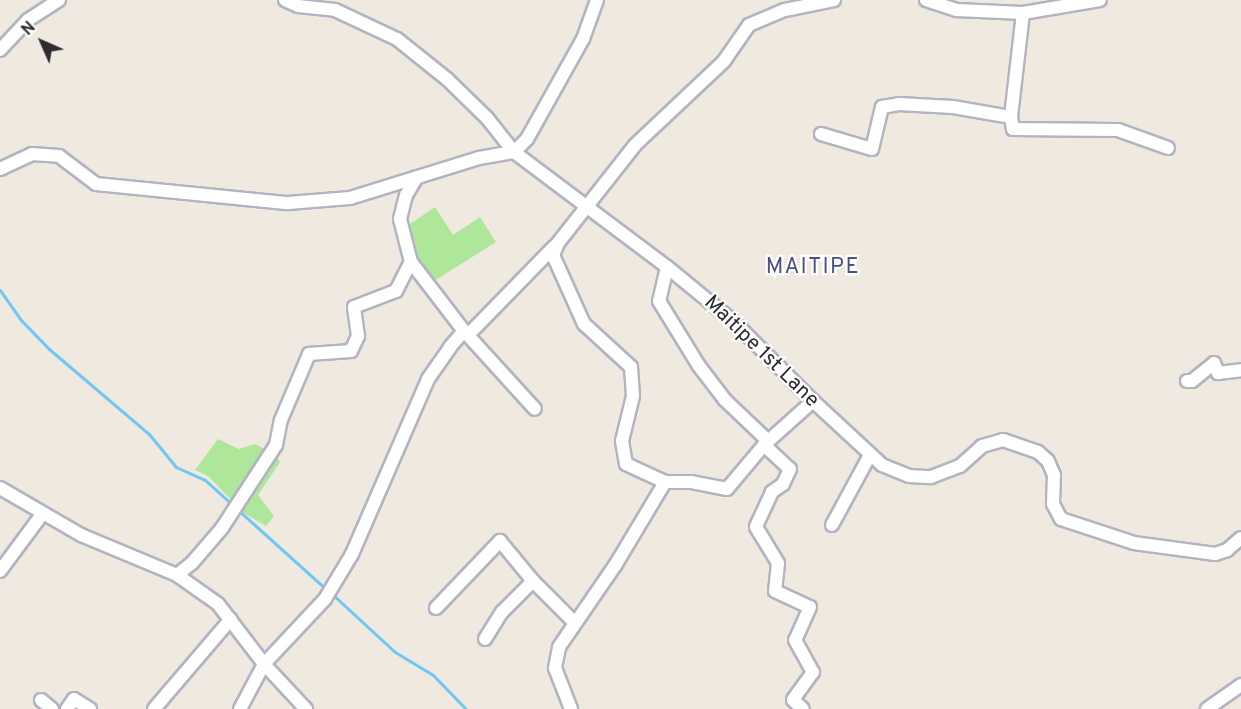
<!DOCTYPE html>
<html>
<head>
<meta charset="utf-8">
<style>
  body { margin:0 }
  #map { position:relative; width:1241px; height:709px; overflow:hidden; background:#efe9df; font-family:Overpass,sans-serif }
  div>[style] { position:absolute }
  .green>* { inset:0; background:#aee799 }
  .stream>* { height:3px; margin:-1.5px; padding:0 1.5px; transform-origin:1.5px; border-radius:1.5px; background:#6ec7f4 }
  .roads { filter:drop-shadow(2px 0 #b3b4c1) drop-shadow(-2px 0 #b3b4c1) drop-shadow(0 2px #b3b4c1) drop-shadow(0 -2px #b3b4c1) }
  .minor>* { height:12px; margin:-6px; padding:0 6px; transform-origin:6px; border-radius:6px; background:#fff }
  span { translate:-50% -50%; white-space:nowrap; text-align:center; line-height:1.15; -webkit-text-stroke:4.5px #fff; paint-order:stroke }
  .street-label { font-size:21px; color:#2d2d2d }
  .neighbourhood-label { font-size:22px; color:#4a5080; letter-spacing:1.5px }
  .north { position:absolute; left:12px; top:12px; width:60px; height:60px; -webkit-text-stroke:4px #fff; paint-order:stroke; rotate:315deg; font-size:16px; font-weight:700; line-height:24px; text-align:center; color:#2d2d2d }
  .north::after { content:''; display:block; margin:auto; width:21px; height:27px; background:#2d2d2d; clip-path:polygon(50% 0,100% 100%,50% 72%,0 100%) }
</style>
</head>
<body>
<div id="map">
  <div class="green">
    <i style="clip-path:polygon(435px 207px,453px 235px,480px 217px,496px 242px,434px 281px,417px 259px,407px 226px)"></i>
    <i style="clip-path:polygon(218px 439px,239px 449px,255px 444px,276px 455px,280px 462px,258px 495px,274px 516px,266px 526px,244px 513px,208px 476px,195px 470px)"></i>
  </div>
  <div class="stream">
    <i style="left:0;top:290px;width:37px;rotate:55deg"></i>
    <i style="left:21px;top:320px;width:40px;rotate:46deg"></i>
    <i style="left:49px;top:349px;width:131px;rotate:40.4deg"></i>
    <i style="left:149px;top:434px;width:43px;rotate:50.7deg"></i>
    <i style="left:176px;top:467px;width:32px;rotate:24deg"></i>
    <i style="left:205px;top:480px;width:36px;rotate:42deg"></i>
    <i style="left:237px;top:509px;width:120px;rotate:42deg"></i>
    <i style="left:331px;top:593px;width:87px;rotate:42.7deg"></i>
    <i style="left:395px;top:652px;width:44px;rotate:31.2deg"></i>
    <i style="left:433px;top:675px;width:47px;rotate:45.9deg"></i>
  </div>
  <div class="roads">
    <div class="minor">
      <i style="left:285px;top:0;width:14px;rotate:25deg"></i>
      <i style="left:298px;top:6px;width:37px;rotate:6deg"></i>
      <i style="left:335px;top:10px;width:68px;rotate:25.1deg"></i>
      <i style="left:397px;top:39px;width:64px;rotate:38.7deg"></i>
      <i style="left:447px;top:79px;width:56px;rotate:44.3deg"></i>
      <i style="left:487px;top:118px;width:43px;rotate:51.5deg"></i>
      <i style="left:514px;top:152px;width:191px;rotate:36.9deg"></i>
      <i style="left:667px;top:267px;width:87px;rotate:39.4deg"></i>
      <i style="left:734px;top:322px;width:112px;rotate:45deg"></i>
      <i style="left:813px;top:401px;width:94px;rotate:42.8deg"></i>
      <i style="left:882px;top:465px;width:29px;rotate:22deg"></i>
      <i style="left:909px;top:476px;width:22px;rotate:3deg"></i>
      <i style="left:931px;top:477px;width:31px;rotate:-21deg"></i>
      <i style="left:960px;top:466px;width:30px;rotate:-42deg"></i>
      <i style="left:982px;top:446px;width:22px;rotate:-16deg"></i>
      <i style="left:1003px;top:440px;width:37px;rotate:19deg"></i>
      <i style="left:1038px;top:452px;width:13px;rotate:42deg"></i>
      <i style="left:1048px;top:461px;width:15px;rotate:67deg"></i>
      <i style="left:1054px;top:475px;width:29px;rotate:92deg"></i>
      <i style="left:1053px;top:504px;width:17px;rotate:62deg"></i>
      <i style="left:1061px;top:519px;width:77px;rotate:18.2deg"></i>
      <i style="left:1134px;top:543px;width:82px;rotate:7.7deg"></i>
      <i style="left:1215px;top:554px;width:13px;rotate:-18deg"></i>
      <i style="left:1227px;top:550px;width:18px;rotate:-41deg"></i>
      <i style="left:926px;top:0;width:33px;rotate:18deg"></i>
      <i style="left:957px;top:10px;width:66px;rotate:2.6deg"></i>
      <i style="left:1023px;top:13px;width:78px;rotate:-9.6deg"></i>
      <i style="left:1023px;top:13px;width:105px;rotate:96.6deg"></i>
      <i style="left:1011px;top:117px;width:12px;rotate:81deg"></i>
      <i style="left:1013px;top:129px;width:105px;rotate:0.5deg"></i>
      <i style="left:1118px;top:130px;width:53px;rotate:19.8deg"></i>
      <i style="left:0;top:50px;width:41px;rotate:-47deg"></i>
      <i style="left:28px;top:20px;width:37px;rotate:-33deg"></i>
      <i style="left:821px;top:134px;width:53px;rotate:16.4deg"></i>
      <i style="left:872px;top:149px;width:43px;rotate:-76.6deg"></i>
      <i style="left:882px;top:107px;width:17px;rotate:-10deg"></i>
      <i style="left:899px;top:104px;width:54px;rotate:3.2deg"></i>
      <i style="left:953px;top:107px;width:59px;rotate:9.8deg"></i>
      <i style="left:514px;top:152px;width:18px;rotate:-45deg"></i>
      <i style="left:527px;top:139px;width:115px;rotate:-60.8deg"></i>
      <i style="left:583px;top:39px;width:41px;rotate:-70.3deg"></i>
      <i style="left:0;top:169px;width:35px;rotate:-25deg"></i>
      <i style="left:32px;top:154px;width:27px;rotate:4deg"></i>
      <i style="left:59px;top:156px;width:46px;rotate:37.1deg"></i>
      <i style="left:96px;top:184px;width:193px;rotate:5.7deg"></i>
      <i style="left:288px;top:203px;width:62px;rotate:-4.6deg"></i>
      <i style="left:350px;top:198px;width:135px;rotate:-17.2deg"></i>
      <i style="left:479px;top:158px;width:36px;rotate:-10deg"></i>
      <i style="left:417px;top:177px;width:21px;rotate:121deg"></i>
      <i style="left:406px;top:195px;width:25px;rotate:104deg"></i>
      <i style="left:400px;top:219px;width:44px;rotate:75.7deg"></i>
      <i style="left:411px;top:262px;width:87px;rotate:52.5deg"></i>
      <i style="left:464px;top:331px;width:105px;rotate:47.7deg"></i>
      <i style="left:667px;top:267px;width:35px;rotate:103deg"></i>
      <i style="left:659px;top:301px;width:76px;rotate:58.4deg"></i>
      <i style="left:699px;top:366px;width:43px;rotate:52.6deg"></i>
      <i style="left:725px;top:400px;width:59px;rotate:43.6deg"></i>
      <i style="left:468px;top:335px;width:124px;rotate:-45.7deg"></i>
      <i style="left:1187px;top:381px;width:5px"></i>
      <i style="left:1192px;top:381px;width:28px;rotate:-39deg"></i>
      <i style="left:1214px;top:363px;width:11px;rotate:68deg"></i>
      <i style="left:1218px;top:373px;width:23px;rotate:-7deg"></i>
      <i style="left:813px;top:401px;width:66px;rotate:138.1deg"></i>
      <i style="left:764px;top:445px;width:57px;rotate:130.1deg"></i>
      <i style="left:727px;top:489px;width:36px;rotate:-169deg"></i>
      <i style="left:692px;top:482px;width:27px;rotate:180deg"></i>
      <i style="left:665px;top:482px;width:43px;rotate:-155.2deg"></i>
      <i style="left:626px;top:464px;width:23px;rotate:-100deg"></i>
      <i style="left:622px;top:441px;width:46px;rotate:-76.3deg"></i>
      <i style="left:633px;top:396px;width:29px;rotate:-94deg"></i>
      <i style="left:631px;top:367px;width:64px;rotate:-137.5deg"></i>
      <i style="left:584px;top:324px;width:76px;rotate:-114.2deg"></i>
      <i style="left:553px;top:255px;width:13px;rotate:-67deg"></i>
      <i style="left:558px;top:243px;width:125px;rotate:-51.8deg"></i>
      <i style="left:635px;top:145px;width:122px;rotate:-43.3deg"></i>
      <i style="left:724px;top:61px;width:44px;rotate:-55.2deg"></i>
      <i style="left:749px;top:25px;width:39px;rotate:-23deg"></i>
      <i style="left:785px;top:10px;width:50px;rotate:-11.5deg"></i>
      <i style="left:764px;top:445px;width:35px;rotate:43deg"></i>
      <i style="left:790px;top:469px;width:17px;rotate:115deg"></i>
      <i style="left:783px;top:484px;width:14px;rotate:144deg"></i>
      <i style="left:772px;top:492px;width:38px;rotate:115deg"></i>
      <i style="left:756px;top:527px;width:42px;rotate:58.6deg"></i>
      <i style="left:778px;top:563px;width:28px;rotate:96deg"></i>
      <i style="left:775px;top:591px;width:38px;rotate:25deg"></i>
      <i style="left:810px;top:607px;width:36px;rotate:114deg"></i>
      <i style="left:795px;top:640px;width:37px;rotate:61deg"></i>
      <i style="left:813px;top:672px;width:34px;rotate:126deg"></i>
      <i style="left:793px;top:700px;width:13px;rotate:42deg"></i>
      <i style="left:0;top:488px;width:94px;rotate:30.1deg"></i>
      <i style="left:81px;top:535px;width:104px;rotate:22.6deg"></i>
      <i style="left:177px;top:575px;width:50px;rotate:35.3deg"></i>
      <i style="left:218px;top:604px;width:76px;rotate:52.5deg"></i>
      <i style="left:264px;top:664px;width:62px;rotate:47deg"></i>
      <i style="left:832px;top:525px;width:80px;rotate:-61.5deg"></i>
      <i style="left:0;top:571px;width:72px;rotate:-53.4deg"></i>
      <i style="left:177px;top:575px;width:19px;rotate:-39deg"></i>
      <i style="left:192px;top:563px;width:46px;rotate:-49.4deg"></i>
      <i style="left:222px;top:528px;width:99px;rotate:-57deg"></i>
      <i style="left:276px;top:445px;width:25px;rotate:-79deg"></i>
      <i style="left:281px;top:420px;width:72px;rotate:-67deg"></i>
      <i style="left:309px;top:354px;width:42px;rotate:-4.1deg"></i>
      <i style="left:351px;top:351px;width:17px;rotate:-65deg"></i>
      <i style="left:358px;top:336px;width:29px;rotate:-98deg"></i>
      <i style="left:354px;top:307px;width:45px;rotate:-20.9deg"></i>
      <i style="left:396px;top:291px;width:33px;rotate:-63deg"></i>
      <i style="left:436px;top:608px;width:93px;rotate:-46.3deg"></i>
      <i style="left:500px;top:541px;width:52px;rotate:50.5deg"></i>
      <i style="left:533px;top:581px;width:59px;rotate:45deg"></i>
      <i style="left:485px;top:639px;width:32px;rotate:-58deg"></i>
      <i style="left:502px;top:612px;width:44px;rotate:-45deg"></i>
      <i style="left:41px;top:700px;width:14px;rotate:39deg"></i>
      <i style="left:67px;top:709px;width:12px;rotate:-55deg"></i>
      <i style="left:74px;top:699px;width:19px;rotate:32deg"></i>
      <i style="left:154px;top:709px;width:118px;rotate:-49.5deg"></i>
      <i style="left:240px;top:709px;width:51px;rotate:-61.9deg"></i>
      <i style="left:264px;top:664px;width:89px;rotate:-46.8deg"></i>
      <i style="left:325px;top:599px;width:52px;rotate:-59deg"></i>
      <i style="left:352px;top:554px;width:191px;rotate:-66.5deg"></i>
      <i style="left:428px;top:379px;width:39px;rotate:-55deg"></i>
      <i style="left:450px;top:347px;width:21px;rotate:-49deg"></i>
      <i style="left:571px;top:709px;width:44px;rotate:-111.3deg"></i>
      <i style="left:555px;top:668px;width:21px;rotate:-79deg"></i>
      <i style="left:559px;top:647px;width:101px;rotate:-55.5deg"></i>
      <i style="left:616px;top:564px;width:96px;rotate:-59.1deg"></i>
      <i style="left:1207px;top:709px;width:42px;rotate:-35.2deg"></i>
    </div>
  </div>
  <div class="street-label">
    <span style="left:761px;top:352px;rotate:44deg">Maitipe 1st Lane</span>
  </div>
  <div class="neighbourhood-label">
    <span style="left:813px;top:268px">MAITIPE</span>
  </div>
  <div class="north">N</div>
</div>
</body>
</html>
